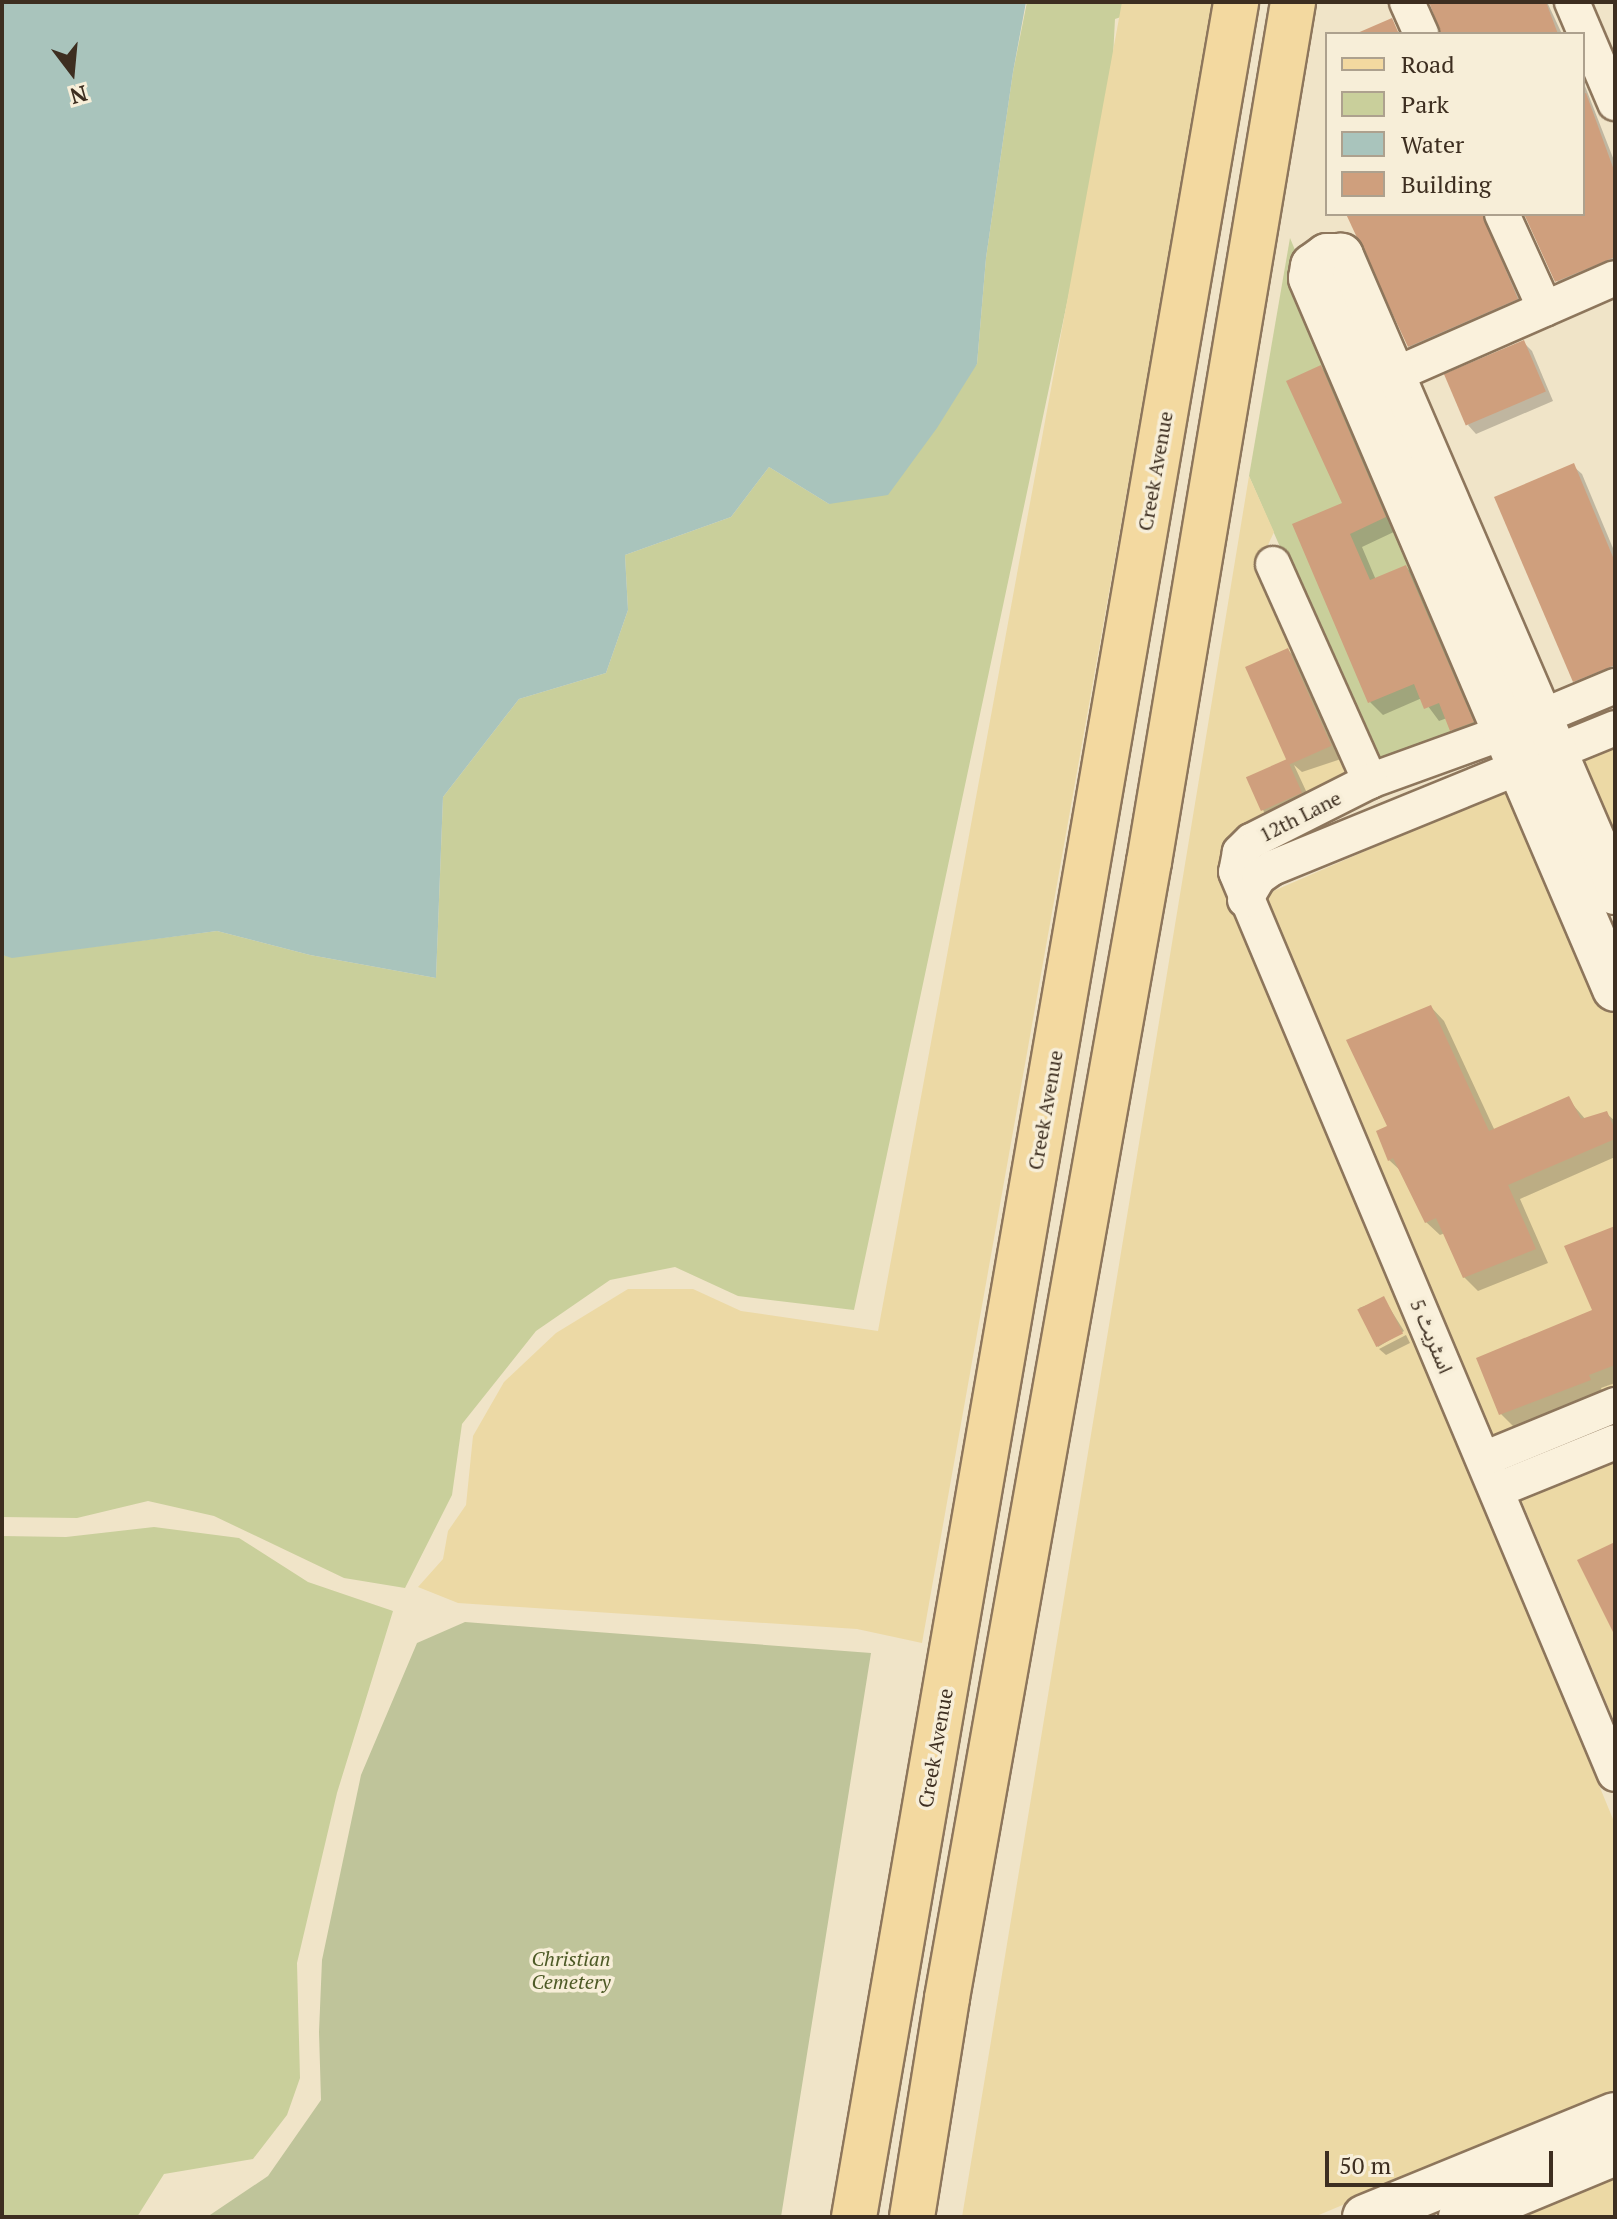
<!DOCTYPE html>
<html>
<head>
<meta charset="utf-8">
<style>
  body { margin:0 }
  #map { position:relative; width:1617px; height:2219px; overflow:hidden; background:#f0e4c8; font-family:"PT Serif","Noto Sans Arabic",serif }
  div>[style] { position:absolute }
  .green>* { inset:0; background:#c9cf9b }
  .sand>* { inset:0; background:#ecd9a5 }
  .cemetery>* { inset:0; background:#bfc49a }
  .water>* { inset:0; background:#a9c4bc }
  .shadow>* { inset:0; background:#0003 }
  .building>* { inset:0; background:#cf9f7d; transform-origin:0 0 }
  .roads { filter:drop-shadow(2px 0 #8d765c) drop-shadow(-2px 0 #8d765c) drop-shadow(0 2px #8d765c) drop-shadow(0 -2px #8d765c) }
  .street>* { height:34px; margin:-17px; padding:0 17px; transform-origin:17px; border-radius:17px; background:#faf1dc }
  .secondary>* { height:44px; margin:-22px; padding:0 22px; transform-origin:22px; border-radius:22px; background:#faf1dc }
  .primary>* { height:44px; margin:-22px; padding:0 22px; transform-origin:22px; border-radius:22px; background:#f3d9a0 }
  span { translate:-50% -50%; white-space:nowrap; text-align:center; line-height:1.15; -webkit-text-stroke:7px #f7eed8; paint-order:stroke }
  .street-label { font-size:20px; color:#3d2e20 }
  .park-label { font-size:20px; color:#4d5a26; font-style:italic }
  .frame { position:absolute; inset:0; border:4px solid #3d2e20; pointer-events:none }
  .legend { position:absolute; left:1325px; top:32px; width:260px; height:184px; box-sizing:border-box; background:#f7eed8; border:2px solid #ada18e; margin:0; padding:10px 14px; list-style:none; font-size:24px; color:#3d2e20 }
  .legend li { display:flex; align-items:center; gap:16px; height:40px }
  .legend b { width:40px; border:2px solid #ada18e }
  .north { position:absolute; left:32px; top:32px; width:80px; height:80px; -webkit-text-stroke:6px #f7eed8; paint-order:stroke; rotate:164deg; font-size:22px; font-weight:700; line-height:32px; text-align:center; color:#3d2e20 }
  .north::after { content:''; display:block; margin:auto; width:28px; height:36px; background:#3d2e20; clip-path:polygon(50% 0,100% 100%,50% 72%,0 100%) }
  .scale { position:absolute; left:1325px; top:2151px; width:228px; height:36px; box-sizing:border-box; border:4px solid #3d2e20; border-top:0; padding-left:10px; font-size:24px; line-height:28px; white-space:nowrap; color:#3d2e20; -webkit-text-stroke:6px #f7eed8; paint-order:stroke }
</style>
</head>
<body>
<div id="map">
  <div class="green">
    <i style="clip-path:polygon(1027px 2px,1146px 2px,1145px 9px,1115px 19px,1111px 95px,854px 1310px,738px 1296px,675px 1267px,610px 1280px,536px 1331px,462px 1424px,452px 1495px,405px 1588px,344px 1578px,214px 1516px,148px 1501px,77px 1518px,2px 1517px,2px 955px,12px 957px,217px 931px,310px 955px,436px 978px,443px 797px,519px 699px,606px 673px,628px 610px,625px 555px,731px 517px,769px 467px,829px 504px,977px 364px,986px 258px,1013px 72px)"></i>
    <i style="clip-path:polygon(1290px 238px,1493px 723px,1377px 769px,1249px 476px)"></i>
    <i style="clip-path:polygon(154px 1527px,239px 1538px,308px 1582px,393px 1611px,337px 1793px,297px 1963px,300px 2078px,287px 2115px,253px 2159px,164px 2174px,137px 2217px,2px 2217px,2px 1536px,66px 1537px)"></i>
  </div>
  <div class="sand">
    <i style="clip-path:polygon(1122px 2px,1214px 2px,922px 1643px,857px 1629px,458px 1603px,418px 1587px,443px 1559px,448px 1531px,466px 1505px,473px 1436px,504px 1382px,556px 1333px,628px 1289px,693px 1289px,741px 1311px,878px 1331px)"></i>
    <i style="clip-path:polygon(1249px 476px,1274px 532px,1262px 558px,1353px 779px,1223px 873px,1615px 1824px,1615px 2091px,1314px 2217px,962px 2217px)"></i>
    <i style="clip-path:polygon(1615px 741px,1615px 847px,1575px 757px)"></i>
    <i style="clip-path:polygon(1519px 784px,1615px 1013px,1615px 1392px,1493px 1439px,1264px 895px)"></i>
    <i style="clip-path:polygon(1615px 1459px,1615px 1723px,1520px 1497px)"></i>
    <i style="clip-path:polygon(1615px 2174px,1615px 2217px,1504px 2217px)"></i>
  </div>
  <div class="cemetery">
    <i style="clip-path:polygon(465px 1622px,871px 1653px,781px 2217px,207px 2217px,268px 2176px,321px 2100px,319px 2032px,322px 1960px,361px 1775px,417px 1643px)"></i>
  </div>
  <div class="water">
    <i style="clip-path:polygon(2px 2px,1026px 2px,1013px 72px,986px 258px,977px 364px,937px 428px,888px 495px,829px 504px,769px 467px,731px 517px,625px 555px,628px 610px,606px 673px,519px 699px,443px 797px,436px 978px,310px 955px,217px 931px,12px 958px,2px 955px)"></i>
  </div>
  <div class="shadow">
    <i style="clip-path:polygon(1430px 2px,1547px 2px,1562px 34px,1442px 34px)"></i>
    <i style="clip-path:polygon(1583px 81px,1615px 163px,1615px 269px,1565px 290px,1557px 281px,1525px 214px,1583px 214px)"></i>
    <i style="clip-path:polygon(1350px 214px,1479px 214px,1491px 225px,1526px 307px,1418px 355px,1409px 346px)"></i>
    <i style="clip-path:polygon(1523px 342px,1532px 351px,1553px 401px,1476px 434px,1468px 425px)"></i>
    <i style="clip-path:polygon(1321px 367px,1334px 380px,1398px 530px,1362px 547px,1376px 580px,1406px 567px,1419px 580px,1485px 735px,1465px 743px,1452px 730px,1447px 718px,1439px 721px,1422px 698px,1383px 715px,1370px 702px,1345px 504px)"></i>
    <i style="clip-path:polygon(1573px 466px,1582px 474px,1615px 553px,1615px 676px,1583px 690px,1574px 681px)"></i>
    <i style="clip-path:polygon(1288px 650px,1301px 663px,1344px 758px,1302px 772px,1294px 765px,1313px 806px,1276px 824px,1264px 812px,1249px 778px,1289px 760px,1248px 667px)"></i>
    <i style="clip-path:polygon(1431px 1007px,1444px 1021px,1495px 1131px,1568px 1099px,1586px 1120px,1606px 1113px,1615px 1121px,1615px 1157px,1520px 1199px,1548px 1263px,1478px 1291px,1464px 1277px,1445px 1233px,1440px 1235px,1426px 1222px,1403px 1173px,1389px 1160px,1389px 1127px)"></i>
    <i style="clip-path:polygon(1615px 1228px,1615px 1383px,1601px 1388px,1603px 1394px,1515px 1428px,1501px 1414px,1479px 1359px,1595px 1312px)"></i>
    <i style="clip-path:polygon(1384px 1299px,1404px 1331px,1378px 1347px,1359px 1308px)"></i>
    <i style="clip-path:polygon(1406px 1335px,1410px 1343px,1386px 1355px,1379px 1349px)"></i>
  </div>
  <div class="building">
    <i style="clip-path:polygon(1429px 2px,1546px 2px,1558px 34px,1441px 34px)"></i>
    <i style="clip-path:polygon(1392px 18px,1399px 34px,1355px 34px)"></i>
    <i style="clip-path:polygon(1586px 93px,1615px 173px,1615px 257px,1555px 282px,1524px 214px,1583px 214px,1583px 94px)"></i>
    <i style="clip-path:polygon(1346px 214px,1482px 214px,1518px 299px,1408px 347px)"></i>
    <i style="left:1524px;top:340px;width:56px;height:87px;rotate:67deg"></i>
    <i style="clip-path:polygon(1321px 365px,1386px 517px,1350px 534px,1370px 580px,1406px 565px,1474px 722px,1450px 731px,1439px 703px,1424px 709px,1414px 684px,1368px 703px,1292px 524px,1342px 503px,1286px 381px)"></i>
    <i style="clip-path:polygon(1574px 463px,1615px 562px,1615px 665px,1573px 682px,1494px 497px)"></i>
    <i style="left:1288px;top:648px;width:107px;height:47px;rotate:66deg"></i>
    <i style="left:1287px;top:759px;width:37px;height:45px;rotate:66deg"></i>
    <i style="clip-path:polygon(1431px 1005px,1489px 1131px,1569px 1096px,1581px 1119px,1607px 1111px,1615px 1130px,1615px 1139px,1508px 1185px,1536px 1249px,1463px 1278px,1436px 1218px,1425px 1223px,1393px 1158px,1388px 1161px,1376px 1131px,1387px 1126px,1346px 1040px)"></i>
    <i style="clip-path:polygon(1615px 1226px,1615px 1365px,1589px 1375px,1591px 1380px,1499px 1415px,1476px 1358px,1592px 1310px,1564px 1246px)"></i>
    <i style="left:1384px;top:1296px;width:42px;height:30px;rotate:63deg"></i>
    <i style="clip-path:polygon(1615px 1542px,1615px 1636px,1577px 1560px)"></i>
  </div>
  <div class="roads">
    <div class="street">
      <i style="left:1407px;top:2px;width:35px;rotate:66deg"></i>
      <i style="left:1572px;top:2px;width:110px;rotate:66.9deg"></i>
      <i style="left:1502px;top:214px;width:104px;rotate:65.6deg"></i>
      <i style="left:1394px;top:375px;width:241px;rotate:-23.7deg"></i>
      <i style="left:1273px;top:564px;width:238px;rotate:65.9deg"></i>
      <i style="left:1615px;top:686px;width:119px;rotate:157.3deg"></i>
      <i style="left:1505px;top:732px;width:144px;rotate:160.1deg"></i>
      <i style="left:1370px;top:781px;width:133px;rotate:153.2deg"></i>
      <i style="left:1251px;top:841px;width:16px;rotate:135deg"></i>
      <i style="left:1240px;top:852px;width:20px;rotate:101deg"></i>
      <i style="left:1236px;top:872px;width:978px;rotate:67.21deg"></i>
      <i style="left:1245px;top:900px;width:27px;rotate:-59deg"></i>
      <i style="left:1259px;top:877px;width:16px;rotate:-35deg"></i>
      <i style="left:1272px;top:868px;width:370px;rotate:-22.2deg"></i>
      <i style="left:1484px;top:1459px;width:142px;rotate:-22.4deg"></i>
      <i style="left:1497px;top:1490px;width:127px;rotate:-22.1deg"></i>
    </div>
    <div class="secondary">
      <i style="left:1615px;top:892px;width:693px;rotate:-113.31deg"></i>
      <i style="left:1341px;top:256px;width:14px;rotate:180deg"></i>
      <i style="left:1327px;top:256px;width:17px;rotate:144deg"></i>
      <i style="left:1313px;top:266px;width:12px;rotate:99deg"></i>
      <i style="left:1311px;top:278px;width:773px;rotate:66.85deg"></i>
      <i style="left:1365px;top:2217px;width:270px;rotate:-22.2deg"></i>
      <i style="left:1461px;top:2217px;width:167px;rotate:-22.6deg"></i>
    </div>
    <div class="primary">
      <i style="left:854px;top:2217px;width:2248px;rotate:-80.21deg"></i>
      <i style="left:912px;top:2217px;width:222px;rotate:-80.9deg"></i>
      <i style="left:947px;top:1998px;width:1154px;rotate:-79.92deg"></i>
      <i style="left:1149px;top:862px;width:872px;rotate:-80.49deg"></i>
    </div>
  </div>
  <div class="street-label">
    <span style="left:1155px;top:471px;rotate:-80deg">Creek Avenue</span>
    <span style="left:1300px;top:816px;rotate:-27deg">12th Lane</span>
    <span style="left:1045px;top:1110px;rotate:-80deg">Creek Avenue</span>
    <span style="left:1432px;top:1336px;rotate:67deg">اسٹریٹ 5</span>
    <span style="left:935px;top:1748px;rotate:-80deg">Creek Avenue</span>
  </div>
  <div class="park-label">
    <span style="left:571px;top:1970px">Christian<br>Cemetery</span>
  </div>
  <div class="frame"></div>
  <ul class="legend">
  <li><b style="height:10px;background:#f3d9a0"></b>Road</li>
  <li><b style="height:22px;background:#c9cf9b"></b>Park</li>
  <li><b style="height:22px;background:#a9c4bc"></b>Water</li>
  <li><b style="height:22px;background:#cf9f7d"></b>Building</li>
  </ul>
  <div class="north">N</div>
  <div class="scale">50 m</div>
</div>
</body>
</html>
